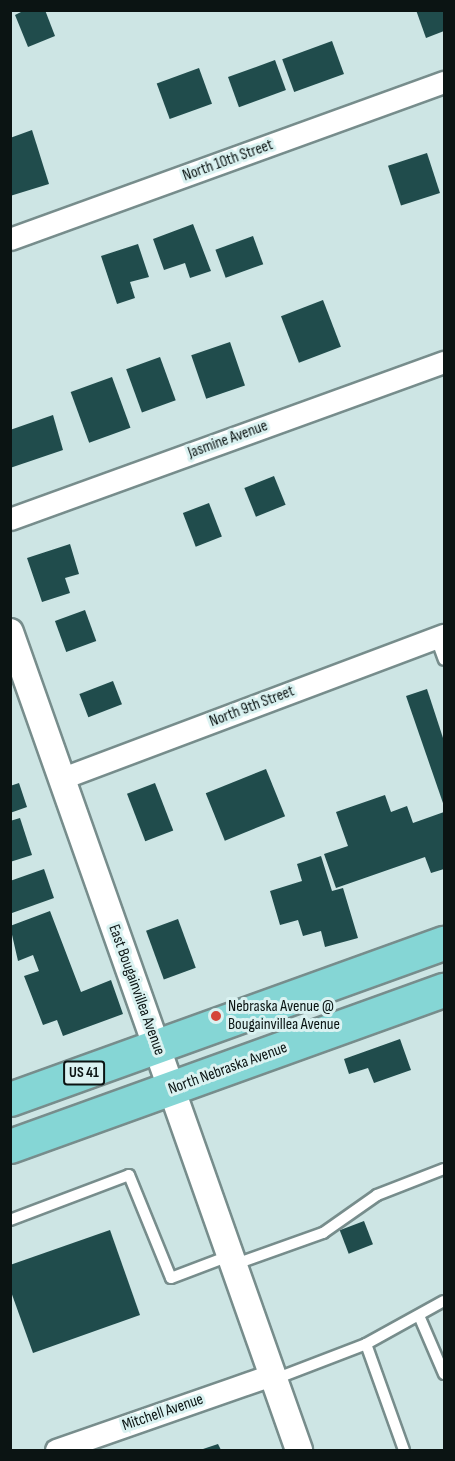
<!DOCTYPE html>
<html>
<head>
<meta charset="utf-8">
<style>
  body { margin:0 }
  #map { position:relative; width:455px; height:1461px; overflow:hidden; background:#cde5e4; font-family:"Sofia Sans Condensed",sans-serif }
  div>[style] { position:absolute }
  .building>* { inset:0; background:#204c4c; transform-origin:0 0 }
  .roads { filter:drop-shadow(2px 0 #778d8c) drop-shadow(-2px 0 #778d8c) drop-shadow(0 2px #778d8c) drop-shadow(0 -2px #778d8c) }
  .service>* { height:10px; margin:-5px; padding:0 5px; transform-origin:5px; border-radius:5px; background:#fff }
  .minor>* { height:21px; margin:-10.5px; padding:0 10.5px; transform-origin:10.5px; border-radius:10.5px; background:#fff }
  .tertiary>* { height:26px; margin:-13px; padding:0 13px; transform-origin:13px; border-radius:13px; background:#fff }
  .primary>* { height:33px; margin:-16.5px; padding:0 16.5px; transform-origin:16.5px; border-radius:16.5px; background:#85d6d5 }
  .dots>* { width:16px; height:16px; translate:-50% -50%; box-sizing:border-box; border:3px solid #daf2f1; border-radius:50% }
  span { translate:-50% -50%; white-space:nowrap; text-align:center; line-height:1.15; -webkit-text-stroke:6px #daf2f1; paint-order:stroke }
  .shield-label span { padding:2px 4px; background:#daf2f1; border:2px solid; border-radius:4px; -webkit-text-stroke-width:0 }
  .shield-label { font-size:15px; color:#0b1413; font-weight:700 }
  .street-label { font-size:16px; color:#0b1413 }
  .poi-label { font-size:16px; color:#0b1413 }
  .left { translate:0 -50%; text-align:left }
  .frame { position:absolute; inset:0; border:12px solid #0b1413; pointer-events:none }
</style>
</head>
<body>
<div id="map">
  <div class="building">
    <i style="clip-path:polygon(25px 10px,45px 10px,55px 36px,28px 47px,15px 15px)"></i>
    <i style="clip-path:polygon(416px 10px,444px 10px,444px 31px,426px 38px)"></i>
    <i style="left:332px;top:41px;width:35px;height:53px;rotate:70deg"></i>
    <i style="left:275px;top:60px;width:32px;height:50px;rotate:70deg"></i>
    <i style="left:199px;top:68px;width:38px;height:45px;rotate:70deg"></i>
    <i style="clip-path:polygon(32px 130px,49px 184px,10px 196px,10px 138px)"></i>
    <i style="left:427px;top:153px;width:42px;height:41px;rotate:72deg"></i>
    <i style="clip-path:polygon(193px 224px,211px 271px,190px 278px,185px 263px,164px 270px,153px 239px)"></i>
    <i style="left:253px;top:236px;width:30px;height:40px;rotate:70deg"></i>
    <i style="clip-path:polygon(138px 244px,149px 277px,130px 282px,135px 298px,117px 304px,101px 256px)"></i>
    <i style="left:323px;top:300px;width:50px;height:45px;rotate:69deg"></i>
    <i style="left:230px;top:342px;width:46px;height:41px;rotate:71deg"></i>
    <i style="left:160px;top:357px;width:46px;height:36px;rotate:70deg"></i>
    <i style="left:112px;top:377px;width:54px;height:44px;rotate:70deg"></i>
    <i style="clip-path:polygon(53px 415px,63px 450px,10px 468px,10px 430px)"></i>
    <i style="left:274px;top:476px;width:31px;height:32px;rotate:68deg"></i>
    <i style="left:209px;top:503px;width:36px;height:28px;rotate:69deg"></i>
    <i style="clip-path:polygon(70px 544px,79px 574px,65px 578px,70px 593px,42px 602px,27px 558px)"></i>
    <i style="left:85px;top:610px;width:33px;height:32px;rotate:70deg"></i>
    <i style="left:113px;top:681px;width:25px;height:36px;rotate:69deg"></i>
    <i style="clip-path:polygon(427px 689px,444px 741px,444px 806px,406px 696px)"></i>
    <i style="left:266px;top:769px;width:51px;height:65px;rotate:68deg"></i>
    <i style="clip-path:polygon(19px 783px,27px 807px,10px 813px,10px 786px)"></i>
    <i style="left:155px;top:783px;width:51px;height:30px;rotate:69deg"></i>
    <i style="clip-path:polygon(385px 795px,391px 812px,407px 806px,413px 823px,444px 812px,444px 869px,431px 873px,425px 857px,336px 888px,324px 854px,348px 846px,336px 812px)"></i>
    <i style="clip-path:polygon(20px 818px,32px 855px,10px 862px,10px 821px)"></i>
    <i style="clip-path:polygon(321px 856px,332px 891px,343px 888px,358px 938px,325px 947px,321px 931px,303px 936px,298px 920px,280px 925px,270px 891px,302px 881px,297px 864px)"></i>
    <i style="clip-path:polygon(44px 869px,54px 898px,12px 913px,10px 881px)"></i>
    <i style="clip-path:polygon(50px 911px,81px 992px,111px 980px,123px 1014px,63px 1036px,57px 1020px,43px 1025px,24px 976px,39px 971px,33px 955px,18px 961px,10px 926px)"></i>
    <i style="left:178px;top:919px;width:52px;height:34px;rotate:70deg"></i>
    <i style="clip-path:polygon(400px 1039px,411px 1070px,374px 1083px,368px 1068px,349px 1074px,344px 1059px)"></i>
    <i style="left:364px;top:1221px;width:25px;height:26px;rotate:69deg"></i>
    <i style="clip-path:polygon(110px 1230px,140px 1315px,33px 1353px,10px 1289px,10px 1265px)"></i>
    <i style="clip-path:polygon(218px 1444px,221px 1450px,200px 1450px)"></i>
  </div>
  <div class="roads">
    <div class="service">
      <i style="left:436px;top:638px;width:23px;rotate:70deg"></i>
      <i style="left:10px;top:1220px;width:127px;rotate:-20.7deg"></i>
      <i style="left:129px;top:1175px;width:111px;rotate:67.8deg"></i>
      <i style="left:171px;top:1278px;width:62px;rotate:-20.8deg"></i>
      <i style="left:233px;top:1265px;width:96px;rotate:-19.6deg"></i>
      <i style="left:323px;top:1233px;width:66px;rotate:-35.1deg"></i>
      <i style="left:377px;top:1195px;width:72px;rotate:-21.2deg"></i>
      <i style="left:420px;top:1318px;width:61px;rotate:66.8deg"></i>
      <i style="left:366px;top:1344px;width:113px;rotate:70.3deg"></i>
      <i style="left:275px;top:1379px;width:97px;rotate:-21deg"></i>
      <i style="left:366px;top:1344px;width:89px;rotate:-28.9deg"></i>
    </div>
    <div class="minor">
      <i style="left:10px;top:239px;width:462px;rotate:-19.9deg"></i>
      <i style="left:10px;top:519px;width:462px;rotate:-19.9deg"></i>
      <i style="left:60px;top:779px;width:410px;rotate:-20.6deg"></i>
      <i style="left:56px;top:1450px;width:228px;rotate:-19.2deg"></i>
    </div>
    <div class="tertiary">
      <i style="left:10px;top:632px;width:868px;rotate:70.54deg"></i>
    </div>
    <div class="primary">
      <i style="left:10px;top:1099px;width:461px;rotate:-19.8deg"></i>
      <i style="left:10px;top:1146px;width:461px;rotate:-19.8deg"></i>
    </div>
  </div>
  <div class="dots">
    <i style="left:216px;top:1016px;background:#d44639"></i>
  </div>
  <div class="shield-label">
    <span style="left:84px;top:1073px">US 41</span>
  </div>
  <div class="street-label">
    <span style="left:228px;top:161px;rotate:-20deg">North 10th Street</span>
    <span style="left:228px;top:440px;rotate:-20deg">Jasmine Avenue</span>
    <span style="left:252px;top:707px;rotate:-21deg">North 9th Street</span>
    <span style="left:136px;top:990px;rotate:70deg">East Bougainvillea Avenue</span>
    <span style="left:228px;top:1069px;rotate:-20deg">North Nebraska Avenue</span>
    <span style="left:163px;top:1413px;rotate:-19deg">Mitchell Avenue</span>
  </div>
  <div class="poi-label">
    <span class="left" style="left:228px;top:1016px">Nebraska Avenue @<br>Bougainvillea Avenue</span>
  </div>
  <div class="frame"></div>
</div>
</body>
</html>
